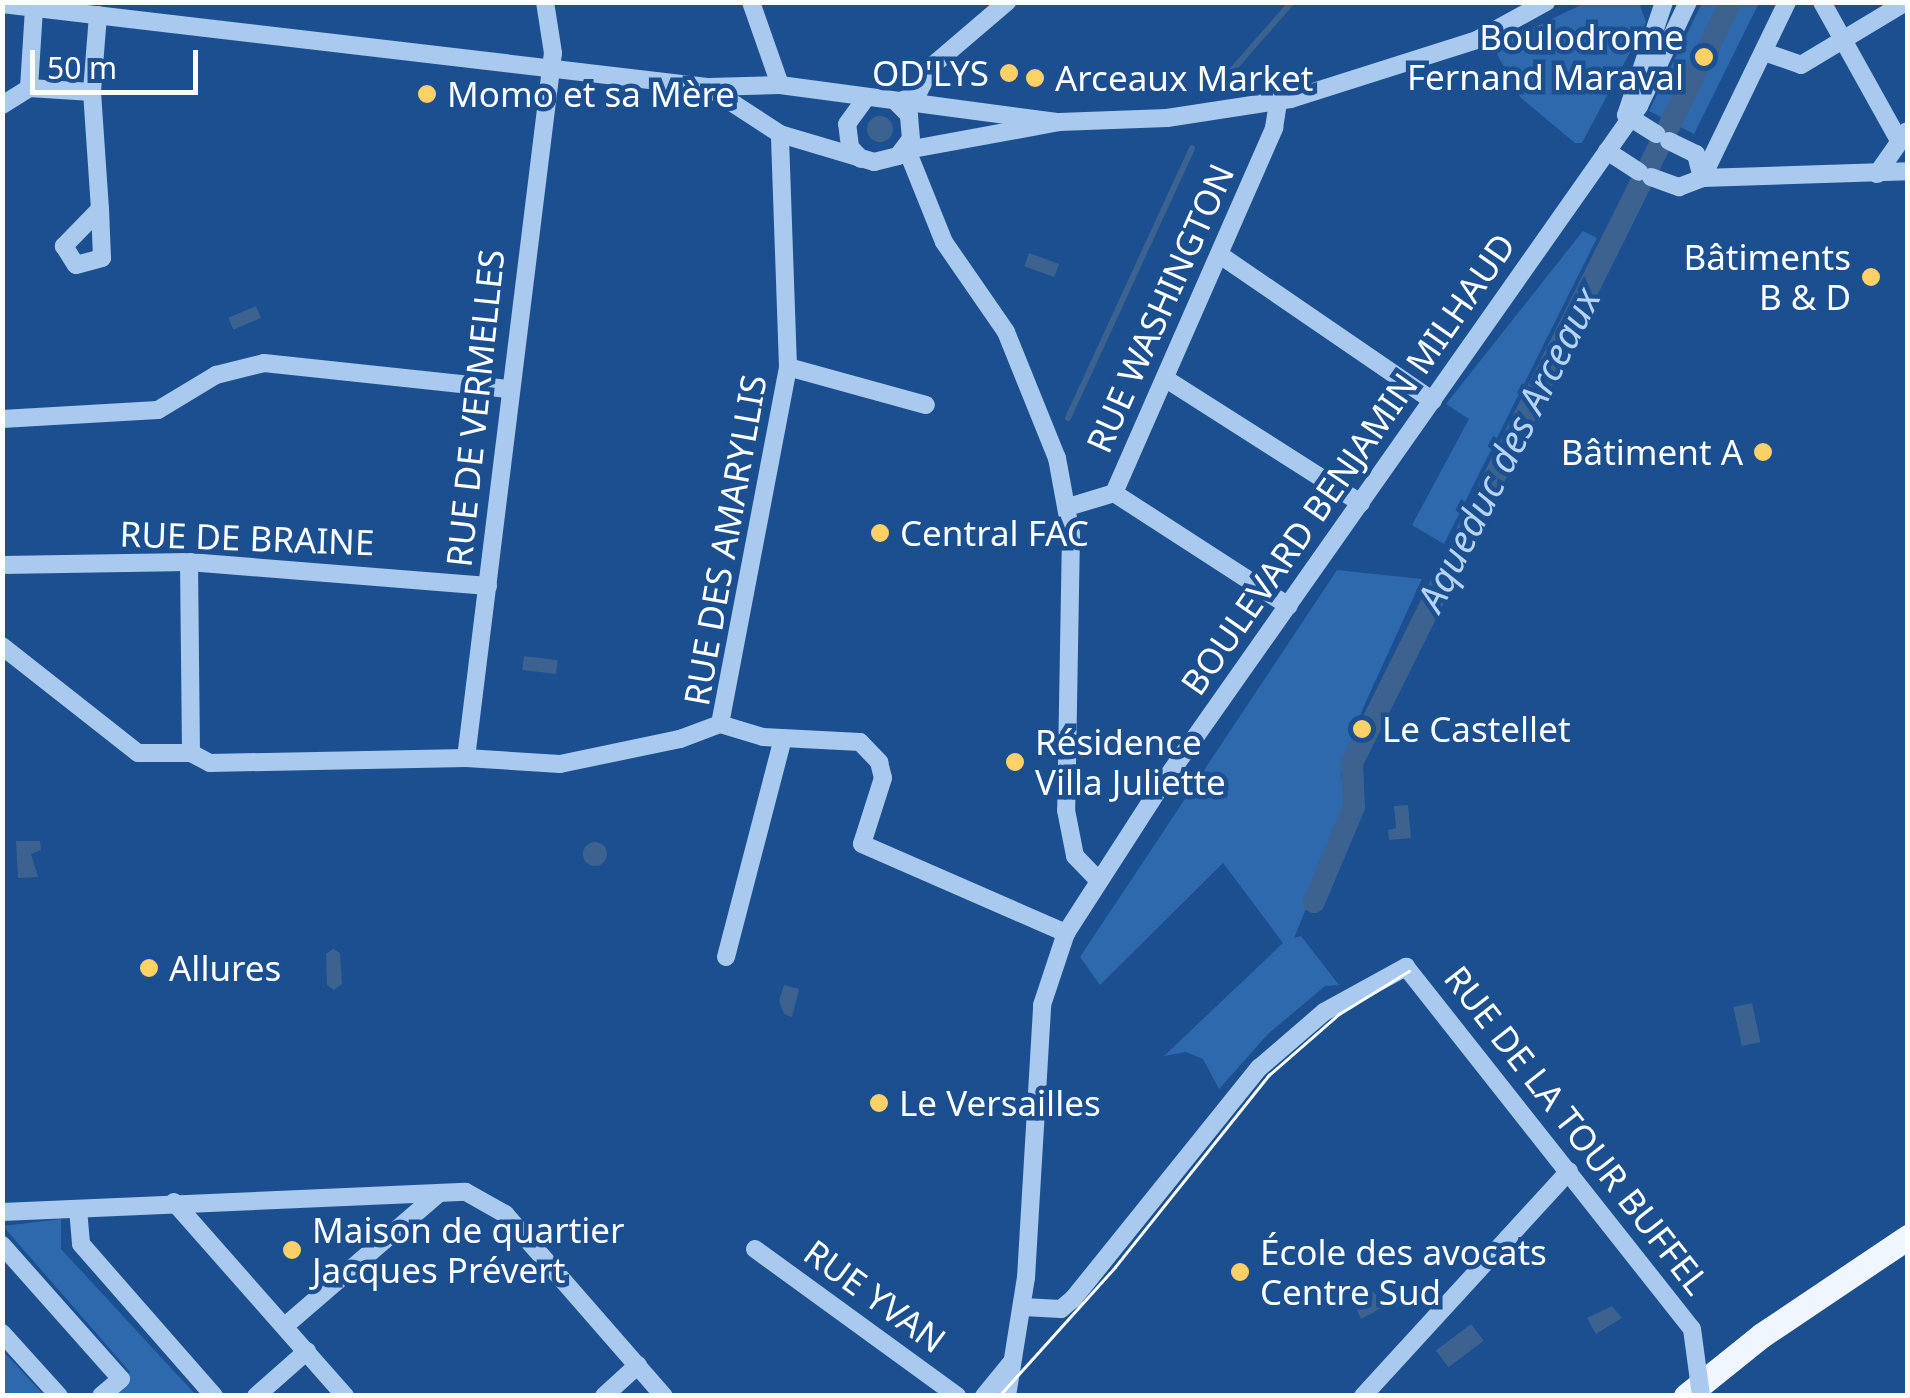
<!DOCTYPE html>
<html>
<head>
<meta charset="utf-8">
<style>
  body { margin:0 }
  #map { position:relative; width:1910px; height:1398px; overflow:hidden; background:#1b4f8f; font-family:"Noto Sans",sans-serif }
  div>[style] { position:absolute }
  .green>* { inset:0; background:#2e69ad }
  .water>* { inset:0; background:#3c6290; transform-origin:0 0 }
  .round { border-radius:50% }
  .stream>* { height:6px; margin:-3px; padding:0 3px; transform-origin:3px; border-radius:3px; background:#3c6290 }
  .canal>* { height:22px; margin:-11px; padding:0 11px; transform-origin:11px; border-radius:11px; background:#3c6290 }
  .minor>* { height:18px; margin:-9px; padding:0 9px; transform-origin:9px; border-radius:9px; background:#a9c9ee }
  .major>* { height:25px; margin:-12.5px; padding:0 12.5px; transform-origin:12.5px; border-radius:12.5px; background:#f0f6ff }
  .tram>* { height:2.5px; margin:-1.25px; padding:0 1.25px; transform-origin:1.25px; border-radius:1.25px; background:#fff }
  .minor-bridge>* { height:18px; margin:-9px; padding:0 9px; transform-origin:9px; border-radius:9px; background:#a9c9ee }
  .dots>* { width:28px; height:28px; translate:-50% -50%; box-sizing:border-box; border:5px solid #1b4f8f; border-radius:50% }
  span { translate:-50% -50%; white-space:nowrap; text-align:center; line-height:1.15; -webkit-text-stroke:9px #1b4f8f; paint-order:stroke }
  .poi-label { font-size:35px; color:#fff }
  .right { translate:-100% -50%; text-align:right }
  .left { translate:0 -50%; text-align:left }
  .street-label { font-size:35px; color:#fff }
  .water-label { font-size:38px; color:#b5d3f5; font-style:italic }
  .frame { position:absolute; inset:0; border:5px solid #fff; pointer-events:none }
  .scale { position:absolute; left:30px; top:50px; width:168px; height:45px; box-sizing:border-box; border:5px solid #fff; border-top:0; padding-left:12px; font-size:30px; line-height:35px; white-space:nowrap; color:#fff; -webkit-text-stroke:8px #1b4f8f; paint-order:stroke }
</style>
</head>
<body>
<div id="map">
  <div class="green">
    <i style="clip-path:polygon(1585px 3px,1639px 3px,1646px 22px,1582px 143px,1575px 143px,1521px 98px,1493px 47px)"></i>
    <i style="clip-path:polygon(1702px 3px,1759px 3px,1694px 134px,1649px 111px)"></i>
    <i style="clip-path:polygon(1583px 231px,1597px 238px,1444px 544px,1412px 525px,1469px 419px,1446px 404px)"></i>
    <i style="clip-path:polygon(1337px 570px,1422px 579px,1363px 708px,1341px 773px,1347px 809px,1294px 938px,1301px 936px,1339px 985px,1325px 986px,1268px 1034px,1219px 1089px,1203px 1059px,1186px 1052px,1164px 1056px,1283px 943px,1223px 863px,1100px 985px,1080px 957px)"></i>
    <i style="clip-path:polygon(61px 1219px,61px 1249px,196px 1395px,105px 1395px,130px 1372px,3px 1226px)"></i>
    <i style="clip-path:polygon(3px 1351px,44px 1395px,3px 1395px)"></i>
  </div>
  <div class="water">
    <i class="round" style="left:867px;top:116px;width:26px;height:26px"></i>
    <i style="left:1029px;top:253px;width:32px;height:14px;rotate:20deg"></i>
    <i style="left:256px;top:306px;width:13px;height:30px;rotate:67deg"></i>
    <i style="left:524px;top:656px;width:34px;height:14px;rotate:7deg"></i>
    <i style="clip-path:polygon(1408px 805px,1411px 838px,1389px 840px,1388px 830px,1396px 828px,1394px 806px)"></i>
    <i style="clip-path:polygon(16px 841px,40px 841px,41px 850px,31px 854px,38px 877px,18px 878px)"></i>
    <i class="round" style="left:583px;top:842px;width:24px;height:24px"></i>
    <i style="clip-path:polygon(333px 949px,340px 953px,342px 984px,334px 990px,327px 985px,326px 954px)"></i>
    <i style="clip-path:polygon(784px 985px,799px 989px,792px 1017px,784px 1014px,779px 1001px)"></i>
    <i style="left:1752px;top:1003px;width:40px;height:19px;rotate:78deg"></i>
    <i style="clip-path:polygon(1371px 1290px,1387px 1305px,1361px 1319px,1356px 1308px)"></i>
    <i style="clip-path:polygon(1612px 1306px,1622px 1318px,1596px 1334px,1587px 1318px)"></i>
    <i style="left:1471px;top:1324px;width:21px;height:44px;rotate:53deg"></i>
  </div>
  <div class="stream">
    <i style="left:1227px;top:76px;width:98px;rotate:-48.7deg"></i>
    <i style="left:1068px;top:418px;width:297px;rotate:-65.3deg"></i>
  </div>
  <div class="canal">
    <i style="left:1314px;top:902px;width:103px;rotate:-67.2deg"></i>
    <i style="left:1354px;top:807px;width:44px;rotate:-92.6deg"></i>
    <i style="left:1352px;top:763px;width:850px;rotate:-63.53deg"></i>
  </div>
  <div class="minor">
    <i style="left:751px;top:2px;width:88px;rotate:70.7deg"></i>
    <i style="left:1822px;top:2px;width:154px;rotate:60.9deg"></i>
    <i style="left:2px;top:4px;width:712px;rotate:6.7deg"></i>
    <i style="left:709px;top:87px;width:71px;rotate:-1.6deg"></i>
    <i style="left:780px;top:85px;width:281px;rotate:7.6deg"></i>
    <i style="left:98px;top:15px;width:77px;rotate:94.5deg"></i>
    <i style="left:92px;top:92px;width:117px;rotate:86.1deg"></i>
    <i style="left:100px;top:209px;width:52px;rotate:134.2deg"></i>
    <i style="left:64px;top:246px;width:22px;rotate:58deg"></i>
    <i style="left:76px;top:265px;width:27px;rotate:-15deg"></i>
    <i style="left:102px;top:258px;width:49px;rotate:-92.3deg"></i>
    <i style="left:1764px;top:52px;width:39px;rotate:19deg"></i>
    <i style="left:1801px;top:65px;width:122px;rotate:-31deg"></i>
    <i style="left:29px;top:88px;width:63px;rotate:3.6deg"></i>
    <i style="left:711px;top:89px;width:82px;rotate:33.1deg"></i>
    <i style="left:780px;top:134px;width:98px;rotate:16.6deg"></i>
    <i style="left:874px;top:162px;width:25px;rotate:-14deg"></i>
    <i style="left:898px;top:156px;width:21px;rotate:-53deg"></i>
    <i style="left:911px;top:139px;width:24px;rotate:-95deg"></i>
    <i style="left:909px;top:115px;width:17px;rotate:-135deg"></i>
    <i style="left:899px;top:102px;width:21px;rotate:-25deg"></i>
    <i style="left:918px;top:93px;width:30px;rotate:-63deg"></i>
    <i style="left:932px;top:66px;width:99px;rotate:-40.5deg"></i>
    <i style="left:2px;top:105px;width:32px;rotate:-32deg"></i>
    <i style="left:29px;top:88px;width:80px;rotate:-86.4deg"></i>
    <i style="left:1626px;top:115px;width:119px;rotate:-71.4deg"></i>
    <i style="left:1626px;top:115px;width:36px;rotate:32deg"></i>
    <i style="left:1669px;top:141px;width:30px;rotate:26deg"></i>
    <i style="left:1696px;top:154px;width:25px;rotate:76deg"></i>
    <i style="left:907px;top:150px;width:99px;rotate:68.1deg"></i>
    <i style="left:944px;top:242px;width:109px;rotate:55.4deg"></i>
    <i style="left:1006px;top:332px;width:136px;rotate:68deg"></i>
    <i style="left:1057px;top:458px;width:77px;rotate:79.6deg"></i>
    <i style="left:1071px;top:534px;width:276px;rotate:91deg"></i>
    <i style="left:1066px;top:810px;width:47px;rotate:78.9deg"></i>
    <i style="left:1075px;top:856px;width:33px;rotate:46deg"></i>
    <i style="left:907px;top:150px;width:155px;rotate:-10.4deg"></i>
    <i style="left:1059px;top:122px;width:108px;rotate:-2.1deg"></i>
    <i style="left:1167px;top:118px;width:125px;rotate:-8.7deg"></i>
    <i style="left:1291px;top:99px;width:195px;rotate:-17.6deg"></i>
    <i style="left:1477px;top:40px;width:79px;rotate:-28.8deg"></i>
    <i style="left:1607px;top:151px;width:38px;rotate:33deg"></i>
    <i style="left:861px;top:159px;width:16px;rotate:-133deg"></i>
    <i style="left:850px;top:147px;width:23px;rotate:-97deg"></i>
    <i style="left:847px;top:124px;width:31px;rotate:-54deg"></i>
    <i style="left:1877px;top:174px;width:52px;rotate:-55.1deg"></i>
    <i style="left:1651px;top:177px;width:30px;rotate:20deg"></i>
    <i style="left:1679px;top:187px;width:25px;rotate:-21deg"></i>
    <i style="left:1702px;top:178px;width:206px;rotate:-1.9deg"></i>
    <i style="left:1702px;top:178px;width:195px;rotate:-64.2deg"></i>
    <i style="left:1220px;top:255px;width:258px;rotate:34.4deg"></i>
    <i style="left:788px;top:367px;width:143px;rotate:15.4deg"></i>
    <i style="left:1166px;top:379px;width:231px;rotate:32.5deg"></i>
    <i style="left:2px;top:419px;width:156px;rotate:-3.3deg"></i>
    <i style="left:158px;top:410px;width:68px;rotate:-31.1deg"></i>
    <i style="left:216px;top:375px;width:49px;rotate:-14deg"></i>
    <i style="left:264px;top:363px;width:243px;rotate:6.1deg"></i>
    <i style="left:1114px;top:493px;width:399px;rotate:-66.3deg"></i>
    <i style="left:1274px;top:128px;width:26px;rotate:-81deg"></i>
    <i style="left:1114px;top:493px;width:208px;rotate:32.9deg"></i>
    <i style="left:1068px;top:507px;width:48px;rotate:-16.9deg"></i>
    <i style="left:189px;top:562px;width:191px;rotate:89.4deg"></i>
    <i style="left:191px;top:753px;width:21px;rotate:28deg"></i>
    <i style="left:210px;top:763px;width:256px;rotate:-1.1deg"></i>
    <i style="left:466px;top:758px;width:94px;rotate:3.7deg"></i>
    <i style="left:560px;top:764px;width:123px;rotate:-11.8deg"></i>
    <i style="left:680px;top:739px;width:43px;rotate:-20.6deg"></i>
    <i style="left:2px;top:565px;width:187px;rotate:-0.9deg"></i>
    <i style="left:189px;top:562px;width:300px;rotate:4.6deg"></i>
    <i style="left:2px;top:646px;width:173px;rotate:38.2deg"></i>
    <i style="left:138px;top:753px;width:53px"></i>
    <i style="left:720px;top:724px;width:363px;rotate:-79.2deg"></i>
    <i style="left:788px;top:367px;width:233px;rotate:-92deg"></i>
    <i style="left:720px;top:724px;width:45px;rotate:16.8deg"></i>
    <i style="left:763px;top:737px;width:97px;rotate:3deg"></i>
    <i style="left:860px;top:742px;width:28px;rotate:46deg"></i>
    <i style="left:879px;top:762px;width:16px;rotate:76deg"></i>
    <i style="left:883px;top:778px;width:69px;rotate:107.7deg"></i>
    <i style="left:862px;top:844px;width:223px;rotate:23.6deg"></i>
    <i style="left:466px;top:758px;width:710px;rotate:-82.97deg"></i>
    <i style="left:553px;top:53px;width:52px;rotate:-98.9deg"></i>
    <i style="left:726px;top:957px;width:226px;rotate:-75.4deg"></i>
    <i style="left:174px;top:1202px;width:259px;rotate:48.6deg"></i>
    <i style="left:78px;top:1209px;width:35px;rotate:85deg"></i>
    <i style="left:81px;top:1244px;width:202px;rotate:48.8deg"></i>
    <i style="left:2px;top:1212px;width:464px;rotate:-2.5deg"></i>
    <i style="left:466px;top:1192px;width:45px;rotate:29.4deg"></i>
    <i style="left:505px;top:1214px;width:242px;rotate:48.9deg"></i>
    <i style="left:2px;top:1245px;width:179px;rotate:48.4deg"></i>
    <i style="left:121px;top:1379px;width:26px;rotate:140deg"></i>
    <i style="left:755px;top:1249px;width:250px;rotate:36deg"></i>
    <i style="left:1023px;top:1307px;width:38px;rotate:3deg"></i>
    <i style="left:1061px;top:1309px;width:16px;rotate:-40deg"></i>
    <i style="left:1073px;top:1299px;width:297px;rotate:-51.2deg"></i>
    <i style="left:1259px;top:1068px;width:86px;rotate:-40.7deg"></i>
    <i style="left:1324px;top:1012px;width:94px;rotate:-28.8deg"></i>
    <i style="left:1406px;top:967px;width:461px;rotate:51.7deg"></i>
    <i style="left:285px;top:1326px;width:203px;rotate:-40.8deg"></i>
    <i style="left:2px;top:1333px;width:85px;rotate:47.9deg"></i>
    <i style="left:256px;top:1396px;width:68px;rotate:-41.4deg"></i>
    <i style="left:604px;top:1396px;width:46px;rotate:-42.4deg"></i>
    <i style="left:984px;top:1396px;width:43px;rotate:-50.7deg"></i>
    <i style="left:1007px;top:1396px;width:120px;rotate:-80.9deg"></i>
    <i style="left:1026px;top:1278px;width:273px;rotate:-86.6deg"></i>
    <i style="left:1042px;top:1005px;width:76px;rotate:-71.6deg"></i>
    <i style="left:1066px;top:933px;width:170px;rotate:-57.2deg"></i>
    <i style="left:1158px;top:790px;width:836px;rotate:-54.88deg"></i>
    <i style="left:1639px;top:106px;width:115px;rotate:-64.8deg"></i>
    <i style="left:1363px;top:1396px;width:305px;rotate:-47.5deg"></i>
  </div>
  <div class="major">
    <i style="left:1686px;top:1396px;width:97px;rotate:-38.8deg"></i>
    <i style="left:1762px;top:1335px;width:176px;rotate:-33.9deg"></i>
  </div>
  <div class="tram">
    <i style="left:999px;top:1396px;width:173px;rotate:-48deg"></i>
    <i style="left:1115px;top:1267px;width:246px;rotate:-51.3deg"></i>
    <i style="left:1269px;top:1075px;width:93px;rotate:-41.1deg"></i>
    <i style="left:1339px;top:1014px;width:82px;rotate:-31.6deg"></i>
  </div>
  <div class="minor-bridge">
    <i style="left:1692px;top:1329px;width:68px;rotate:82.3deg"></i>
  </div>
  <div class="dots">
    <i style="left:1704px;top:57px;background:#ffd166"></i>
    <i style="left:1009px;top:73px;background:#ffd166"></i>
    <i style="left:1035px;top:78px;background:#ffd166"></i>
    <i style="left:427px;top:94px;background:#ffd166"></i>
    <i style="left:1871px;top:277px;background:#ffd166"></i>
    <i style="left:1763px;top:452px;background:#ffd166"></i>
    <i style="left:880px;top:533px;background:#ffd166"></i>
    <i style="left:1362px;top:729px;background:#ffd166"></i>
    <i style="left:1015px;top:762px;background:#ffd166"></i>
    <i style="left:149px;top:968px;background:#ffd166"></i>
    <i style="left:879px;top:1103px;background:#ffd166"></i>
    <i style="left:292px;top:1250px;background:#ffd166"></i>
    <i style="left:1240px;top:1272px;background:#ffd166"></i>
  </div>
  <div class="poi-label">
    <span class="right" style="left:1684px;top:57px">Boulodrome<br>Fernand Maraval</span>
    <span class="right" style="left:989px;top:73px">OD'LYS</span>
    <span class="left" style="left:1055px;top:78px">Arceaux Market</span>
    <span class="left" style="left:447px;top:94px">Momo et sa Mère</span>
    <span class="right" style="left:1851px;top:277px">Bâtiments<br>B &amp; D</span>
    <span class="right" style="left:1743px;top:452px">Bâtiment A</span>
    <span class="left" style="left:900px;top:533px">Central FAC</span>
    <span class="left" style="left:1382px;top:729px">Le Castellet</span>
    <span class="left" style="left:1035px;top:762px">Résidence<br>Villa Juliette</span>
    <span class="left" style="left:169px;top:968px">Allures</span>
    <span class="left" style="left:899px;top:1103px">Le Versailles</span>
    <span class="left" style="left:312px;top:1250px">Maison de quartier<br>Jacques Prévert</span>
    <span class="left" style="left:1260px;top:1272px">École des avocats<br>Centre Sud</span>
  </div>
  <div class="street-label">
    <span style="left:1160px;top:308px;rotate:-66deg">RUE WASHINGTON</span>
    <span style="left:475px;top:408px;rotate:-84deg">RUE DE VERMELLES</span>
    <span style="left:1348px;top:464px;rotate:-55deg">BOULEVARD BENJAMIN MILHAUD</span>
    <span style="left:247px;top:538px;rotate:2deg">RUE DE BRAINE</span>
    <span style="left:725px;top:540px;rotate:-80deg">RUE DES AMARYLLIS</span>
    <span style="left:1577px;top:1130px;rotate:52deg">RUE DE LA TOUR BUFFEL</span>
    <span style="left:875px;top:1296px;rotate:36deg">RUE YVAN</span>
  </div>
  <div class="water-label">
    <span style="left:1508px;top:449px;rotate:-63deg">Aqueduc des Arceaux</span>
  </div>
  <div class="frame"></div>
  <div class="scale">50 m</div>
</div>
</body>
</html>
